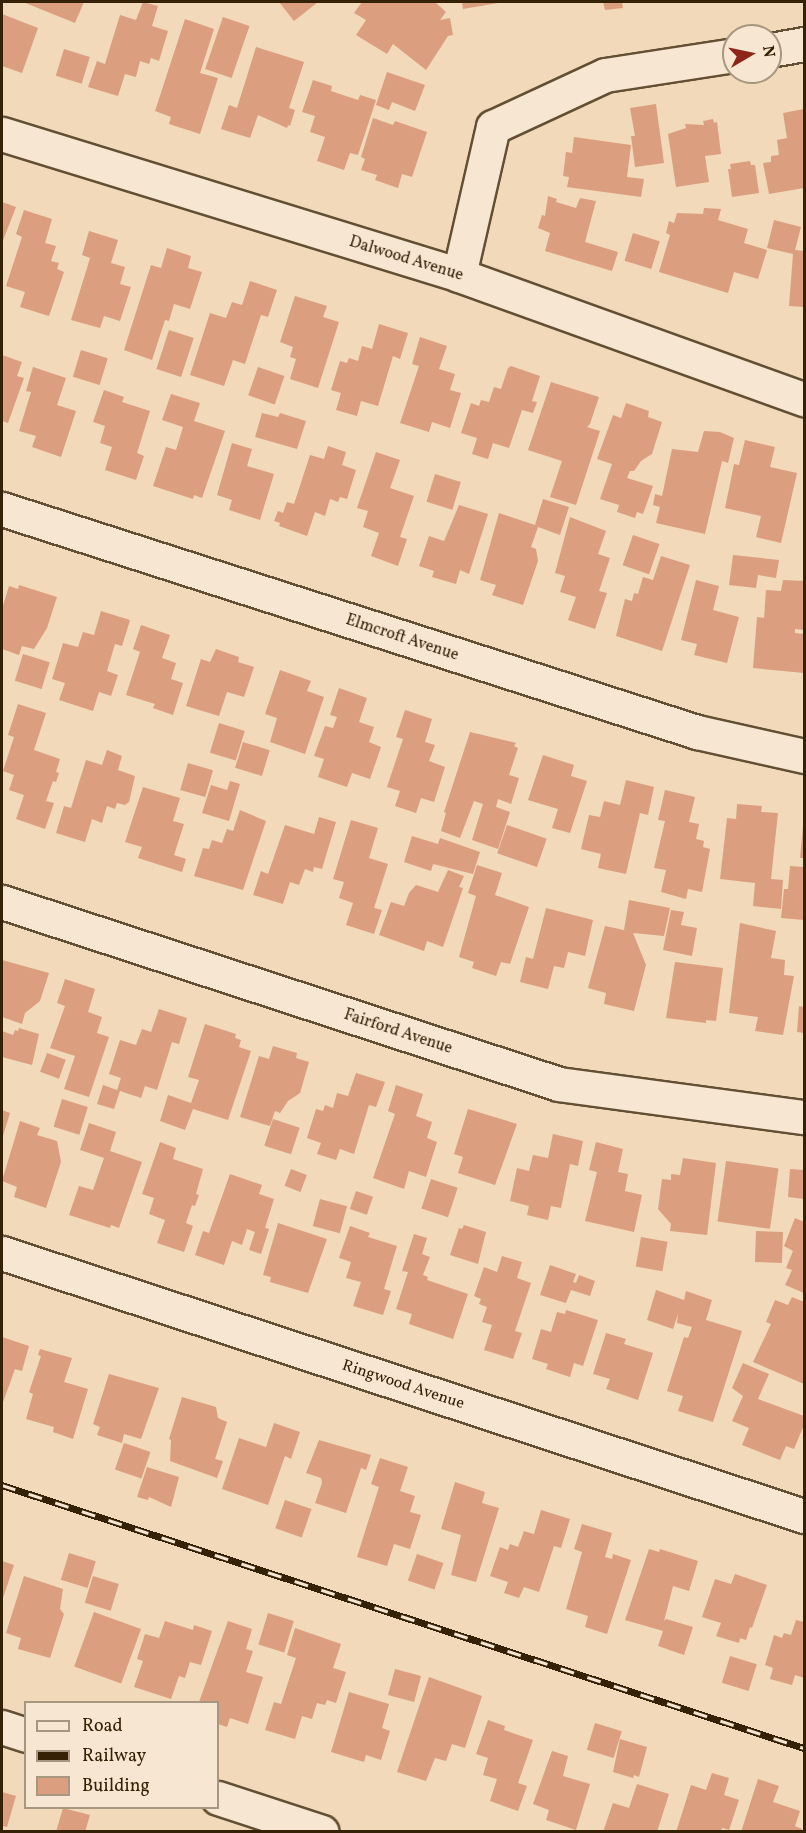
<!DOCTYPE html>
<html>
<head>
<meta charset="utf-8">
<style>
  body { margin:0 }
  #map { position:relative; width:806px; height:1833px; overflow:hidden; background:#f1d9b9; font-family:Vollkorn,serif }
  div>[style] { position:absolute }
  .building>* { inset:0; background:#db9f80; transform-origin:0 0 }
  .roads { filter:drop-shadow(2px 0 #634f33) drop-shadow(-2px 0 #634f33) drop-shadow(0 2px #634f33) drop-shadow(0 -2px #634f33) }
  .street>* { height:33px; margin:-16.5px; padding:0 16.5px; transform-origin:16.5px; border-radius:16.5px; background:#f6e6d2 }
  .rail>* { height:7px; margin-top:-3.5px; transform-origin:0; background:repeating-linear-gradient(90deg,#f6e6d2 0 14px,#342106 0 28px); box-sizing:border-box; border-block:2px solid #342106 }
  span { translate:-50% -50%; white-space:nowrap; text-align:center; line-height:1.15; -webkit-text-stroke:5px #f6e6d2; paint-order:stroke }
  .street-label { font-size:16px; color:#342106 }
  .frame { position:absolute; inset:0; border:3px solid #342106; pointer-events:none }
  .legend { position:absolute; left:24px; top:1701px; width:195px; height:108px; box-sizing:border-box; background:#f6e6d2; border:2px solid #a89780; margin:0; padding:8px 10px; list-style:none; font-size:18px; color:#342106 }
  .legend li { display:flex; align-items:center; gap:12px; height:30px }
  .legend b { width:30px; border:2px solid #a89780 }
  .north { position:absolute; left:722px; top:24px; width:60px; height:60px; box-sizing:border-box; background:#f6e6d2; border:2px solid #a89780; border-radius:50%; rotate:81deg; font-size:16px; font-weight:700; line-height:24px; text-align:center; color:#342106 }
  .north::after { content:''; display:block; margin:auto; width:21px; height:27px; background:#8f2418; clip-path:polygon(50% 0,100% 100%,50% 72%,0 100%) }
</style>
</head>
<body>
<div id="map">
  <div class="building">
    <i style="clip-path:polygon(23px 2px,84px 2px,75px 23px)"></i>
    <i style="clip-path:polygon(143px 2px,158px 6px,152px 26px,168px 31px,159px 61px,151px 58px,149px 64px,140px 61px,136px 77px,125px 74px,118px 96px,88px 87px,97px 61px,105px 64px,120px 15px,136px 20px)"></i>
    <i style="clip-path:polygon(279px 2px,318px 2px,294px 21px)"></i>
    <i style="clip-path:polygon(362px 2px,435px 2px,446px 12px,440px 20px,450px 18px,453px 35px,448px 36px,426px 70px,393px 44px,387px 54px,356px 35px,366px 20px,354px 13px)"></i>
    <i style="clip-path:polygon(462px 2px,498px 2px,498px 3px,463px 9px)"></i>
    <i style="clip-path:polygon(603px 2px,622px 2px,623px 8px,605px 10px)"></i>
    <i style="clip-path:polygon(2px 14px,38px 28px,22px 73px,2px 66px)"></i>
    <i style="left:223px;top:17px;width:28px;height:55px;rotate:19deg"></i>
    <i style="clip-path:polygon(185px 19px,214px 29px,200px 73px,218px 78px,200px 134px,169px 124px,171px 117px,155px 111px)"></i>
    <i style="clip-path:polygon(256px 47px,304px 62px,289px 108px,295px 110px,290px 126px,288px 125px,287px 128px,258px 115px,250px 138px,221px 129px,229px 105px,237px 108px)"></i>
    <i style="left:64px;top:49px;width:27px;height:28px;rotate:17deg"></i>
    <i style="clip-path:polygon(387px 72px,425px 85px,415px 111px,392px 102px,389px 110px,376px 105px)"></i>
    <i style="clip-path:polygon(313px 80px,332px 86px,331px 91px,358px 100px,360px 95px,376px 100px,358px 155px,350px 153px,344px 170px,317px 161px,325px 137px,310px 132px,315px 116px,302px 112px)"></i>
    <i style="clip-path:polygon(656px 104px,664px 163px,635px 167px,631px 136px,635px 136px,630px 108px)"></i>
    <i style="clip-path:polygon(804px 109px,804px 188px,769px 194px,763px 163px,771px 162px,771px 156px,779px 155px,777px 140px,787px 138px,783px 113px)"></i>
    <i style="clip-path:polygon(373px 118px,393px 125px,395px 121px,427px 132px,412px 177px,402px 174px,398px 188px,375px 180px,377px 175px,361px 170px,365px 159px,361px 157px)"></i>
    <i style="clip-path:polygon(713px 119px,714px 123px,717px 122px,721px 154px,705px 156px,709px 182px,676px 187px,668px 134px,686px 128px,685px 124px,704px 125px,703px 121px)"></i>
    <i style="clip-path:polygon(574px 137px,631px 145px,627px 177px,644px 179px,641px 197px,567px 187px,569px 177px,563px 176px,566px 152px,572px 153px)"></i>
    <i style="clip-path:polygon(750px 161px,751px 165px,755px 165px,759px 193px,732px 197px,728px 169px,731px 169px,730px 164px)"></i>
    <i style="clip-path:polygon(548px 196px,557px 199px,556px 202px,576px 208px,580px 198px,596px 201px,585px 242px,618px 252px,612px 271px,545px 251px,550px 233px,538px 228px,542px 215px,545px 216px)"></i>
    <i style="clip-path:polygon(2px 202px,16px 207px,2px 243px)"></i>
    <i style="clip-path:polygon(704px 208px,721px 209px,718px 220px,748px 229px,744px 243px,767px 250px,758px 279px,734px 272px,728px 293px,659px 272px,670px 235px,666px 233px,669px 221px,674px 223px,677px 213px,703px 214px)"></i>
    <i style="clip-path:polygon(24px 210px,52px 219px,45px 243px,56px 246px,51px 261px,59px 263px,57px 269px,64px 272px,49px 316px,20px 307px,25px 292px,6px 286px,22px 237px,16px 234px)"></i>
    <i style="clip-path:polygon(774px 220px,801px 227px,795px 250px,804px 251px,804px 307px,789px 306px,793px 254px,767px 248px)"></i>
    <i style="clip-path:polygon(89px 231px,118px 240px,111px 263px,125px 267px,120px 284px,131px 287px,120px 321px,104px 316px,100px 328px,71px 320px,90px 258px,82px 255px)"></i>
    <i style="left:633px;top:233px;width:28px;height:29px;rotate:17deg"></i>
    <i style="clip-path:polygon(167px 248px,191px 256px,188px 268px,202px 272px,190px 309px,174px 304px,169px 321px,165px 320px,152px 360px,124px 350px,151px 265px,161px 268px)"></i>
    <i style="clip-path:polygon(250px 281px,277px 290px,268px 317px,261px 315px,245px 364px,233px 360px,224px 386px,190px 375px,210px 313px,226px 318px,232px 302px,242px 305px)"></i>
    <i style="clip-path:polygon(295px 296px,327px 306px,323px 317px,339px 322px,318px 388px,290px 379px,296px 359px,290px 357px,293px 347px,280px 342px)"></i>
    <i style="clip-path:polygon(379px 324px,408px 333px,400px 359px,393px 356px,378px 406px,361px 401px,357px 416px,336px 410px,341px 393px,331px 390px,340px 361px,347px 363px,349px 358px,358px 361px,362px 346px,372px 349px)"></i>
    <i style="left:169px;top:330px;width:26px;height:41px;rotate:18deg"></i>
    <i style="clip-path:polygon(420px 337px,447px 346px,439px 369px,455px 374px,450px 390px,461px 393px,450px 428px,432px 422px,429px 432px,400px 423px,419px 366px,412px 364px)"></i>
    <i style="left:81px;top:350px;width:28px;height:28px;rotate:17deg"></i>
    <i style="clip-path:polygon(2px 355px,22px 362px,17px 376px,24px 378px,8px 423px,2px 421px)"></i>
    <i style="clip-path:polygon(511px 366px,540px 376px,532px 401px,537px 402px,533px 413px,522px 410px,509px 448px,493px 443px,488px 459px,472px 454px,477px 438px,461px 433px,471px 403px,479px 406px,481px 400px,489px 402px,494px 387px,501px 389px,508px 368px)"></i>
    <i style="clip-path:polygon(33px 367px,66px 378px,57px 405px,76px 411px,61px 457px,32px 447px,36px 436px,19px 431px,31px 392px,26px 391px)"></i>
    <i style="left:258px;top:367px;width:28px;height:30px;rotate:19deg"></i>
    <i style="clip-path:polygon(551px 382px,599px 397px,590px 424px,587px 427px,600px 431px,576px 505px,550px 497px,562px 461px,528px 450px)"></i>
    <i style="clip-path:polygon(104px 390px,124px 397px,122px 402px,150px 411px,137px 453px,144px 456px,136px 480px,105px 470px,112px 447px,100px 443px,105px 426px,93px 422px)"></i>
    <i style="clip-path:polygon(171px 394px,200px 403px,194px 421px,225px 431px,202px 498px,194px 495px,193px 499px,153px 486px,166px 447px,176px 450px,183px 427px,162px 420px)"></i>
    <i style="clip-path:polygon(626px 403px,649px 411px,648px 417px,662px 422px,652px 454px,641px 461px,634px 471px,630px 471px,627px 478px,653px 486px,643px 514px,637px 512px,635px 518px,617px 512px,619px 505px,600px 499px,612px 464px,597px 459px,613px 415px,621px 418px)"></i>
    <i style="clip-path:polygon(262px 413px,278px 417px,280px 413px,306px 421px,297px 449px,255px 437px)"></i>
    <i style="clip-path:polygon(704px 431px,720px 432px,734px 438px,728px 463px,722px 461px,705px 534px,656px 523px,660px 507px,653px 505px,655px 494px,662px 496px,672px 449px,698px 452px)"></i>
    <i style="clip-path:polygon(745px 440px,775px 447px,770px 467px,797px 473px,781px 543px,756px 537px,761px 516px,725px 508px,734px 464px,739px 465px)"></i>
    <i style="clip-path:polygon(232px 443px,252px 449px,247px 466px,274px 474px,260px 520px,229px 510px,232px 500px,217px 495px)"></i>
    <i style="clip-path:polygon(328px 446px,346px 452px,342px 465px,356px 470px,347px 499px,340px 497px,338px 502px,330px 499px,325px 516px,315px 512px,307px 536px,279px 526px,280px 523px,274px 521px,278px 511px,283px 513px,287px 502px,294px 504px,310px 455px,324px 459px)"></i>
    <i style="clip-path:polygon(376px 452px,400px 460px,390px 488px,414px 496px,400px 537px,407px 539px,398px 566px,371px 556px,379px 533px,363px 527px,368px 511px,357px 508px)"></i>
    <i style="left:435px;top:474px;width:27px;height:29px;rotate:17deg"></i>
    <i style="clip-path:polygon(543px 499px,569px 507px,560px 535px,538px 527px,531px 547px,536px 549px,538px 561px,523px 605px,492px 595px,496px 585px,480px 580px,499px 513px,535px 525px)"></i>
    <i style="clip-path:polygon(459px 505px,488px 514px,469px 574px,460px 570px,456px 584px,432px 577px,434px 571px,419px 566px,429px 536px,444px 541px)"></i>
    <i style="clip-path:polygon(570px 517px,606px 531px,598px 554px,610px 558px,599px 591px,607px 593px,595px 629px,568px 620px,576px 597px,560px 592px,565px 576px,555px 573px)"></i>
    <i style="left:633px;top:535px;width:28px;height:32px;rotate:19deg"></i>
    <i style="clip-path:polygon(733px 555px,779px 560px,776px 578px,758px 575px,756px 588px,729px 585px)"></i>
    <i style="clip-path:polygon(661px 556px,690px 565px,662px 651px,616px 636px,625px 599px,632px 601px,634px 593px,638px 594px,643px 577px,653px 580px)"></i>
    <i style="clip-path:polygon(696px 580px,719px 586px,713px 610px,739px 617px,727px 663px,694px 655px,697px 644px,681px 640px)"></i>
    <i style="clip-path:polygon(783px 580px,804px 581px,804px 630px,795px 629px,795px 633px,804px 634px,804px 673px,753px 668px,757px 617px,764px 618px,766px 590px,781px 591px)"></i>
    <i style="clip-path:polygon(19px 585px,57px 597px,47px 628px,34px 649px,22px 646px,19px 655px,2px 649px,2px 609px,9px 586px,18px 589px)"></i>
    <i style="clip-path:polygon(101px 611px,130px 620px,122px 646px,115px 644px,107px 671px,118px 675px,111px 696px,99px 692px,93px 711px,59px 700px,65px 683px,52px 679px,63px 643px,78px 647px,83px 632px,94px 635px)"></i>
    <i style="clip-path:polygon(141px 625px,170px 635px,162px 658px,176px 663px,171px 679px,183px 683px,173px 715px,153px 708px,155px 704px,126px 695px,140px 652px,133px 649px)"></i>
    <i style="clip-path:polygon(216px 649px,239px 657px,238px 662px,254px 667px,244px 697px,227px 692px,219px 716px,186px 706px,201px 659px,210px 662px)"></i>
    <i style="left:23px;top:654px;width:28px;height:28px;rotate:17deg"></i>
    <i style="clip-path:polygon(280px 670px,311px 681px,307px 691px,324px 697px,305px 754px,270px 742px,277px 718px,265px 714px)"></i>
    <i style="clip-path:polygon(339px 688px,367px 698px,359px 722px,374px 727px,369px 742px,381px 747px,370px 779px,352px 773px,347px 787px,318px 777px,324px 759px,314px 756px,325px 726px,333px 728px,337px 717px,330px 715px)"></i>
    <i style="clip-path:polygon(18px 704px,46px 713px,34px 750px,60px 759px,56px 772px,59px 773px,56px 782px,53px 781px,46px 801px,54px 803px,45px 829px,16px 819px,24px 795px,9px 790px,14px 775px,3px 771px,14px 737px,8px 735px)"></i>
    <i style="clip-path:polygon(405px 710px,432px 719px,425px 742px,435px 745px,429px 761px,445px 767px,434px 802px,421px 798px,416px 813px,395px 806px,400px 791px,387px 787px,403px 739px,396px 737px)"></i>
    <i style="left:219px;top:723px;width:27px;height:31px;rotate:17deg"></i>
    <i style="clip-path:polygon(470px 732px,516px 743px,514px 746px,518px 748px,509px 775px,519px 778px,511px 804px,498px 799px,496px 807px,510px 812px,498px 849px,472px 840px,483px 804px,474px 801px,460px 838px,441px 831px,446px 813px,444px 812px)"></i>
    <i style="left:243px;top:742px;width:28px;height:27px;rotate:17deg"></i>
    <i style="clip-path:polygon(107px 750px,122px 756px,118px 770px,135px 776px,129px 802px,125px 805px,117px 803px,115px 809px,107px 806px,102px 823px,92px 819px,85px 842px,56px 833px,64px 806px,71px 808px,86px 760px,102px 765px)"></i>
    <i style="clip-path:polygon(543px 755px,574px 765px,571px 776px,587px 781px,570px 833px,552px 828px,558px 809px,528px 800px)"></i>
    <i style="left:188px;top:763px;width:26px;height:28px;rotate:16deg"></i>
    <i style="clip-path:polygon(626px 780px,654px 787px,648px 815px,640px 813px,626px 874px,598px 868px,601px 854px,581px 849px,589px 815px,600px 817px,604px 801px,620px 805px)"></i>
    <i style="clip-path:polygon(230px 781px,240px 784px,229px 821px,202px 813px,211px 785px,227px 790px)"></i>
    <i style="clip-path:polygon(143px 787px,180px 798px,173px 821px,184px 824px,174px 855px,186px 859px,182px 872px,138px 858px,142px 847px,125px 842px)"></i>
    <i style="clip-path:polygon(665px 790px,695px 797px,689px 822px,699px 824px,696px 839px,704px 841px,703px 847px,710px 849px,702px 892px,688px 889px,686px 899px,661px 892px,666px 870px,654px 868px,665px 821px,658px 820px)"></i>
    <i style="clip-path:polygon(737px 804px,762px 806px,761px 812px,778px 813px,771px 879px,783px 880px,781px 909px,753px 906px,755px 883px,720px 879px,727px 818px,736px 819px)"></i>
    <i style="clip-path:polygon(240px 810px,266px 821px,243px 890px,194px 876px,203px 848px,209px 849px,212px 840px,222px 843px,227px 829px,233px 831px)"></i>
    <i style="clip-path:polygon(319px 817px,336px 822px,322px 869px,314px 867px,313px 872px,305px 869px,299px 885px,290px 882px,283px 904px,253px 895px,261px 871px,268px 874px,285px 825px,314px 834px)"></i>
    <i style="clip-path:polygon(351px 820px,378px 828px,369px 858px,388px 864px,374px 908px,382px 910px,374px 934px,346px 925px,353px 903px,339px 898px,344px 882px,333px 879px)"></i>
    <i style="left:507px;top:825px;width:42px;height:30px;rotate:19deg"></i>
    <i style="clip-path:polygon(803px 827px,804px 827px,804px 858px,800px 858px)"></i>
    <i style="clip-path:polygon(412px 836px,438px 844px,440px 838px,480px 852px,473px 874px,433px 864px,431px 871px,404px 862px)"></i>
    <i style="clip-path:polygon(477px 865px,502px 873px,495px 895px,529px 907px,510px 964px,501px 962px,496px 976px,472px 968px,474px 962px,459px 957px,476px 896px,468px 893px)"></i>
    <i style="clip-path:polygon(790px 866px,804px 867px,804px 920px,781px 918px,784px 889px,788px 889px)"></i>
    <i style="clip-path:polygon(448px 870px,464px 876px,459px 887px,463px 888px,443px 947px,427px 941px,424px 951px,379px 935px,391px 902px,404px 906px,409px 893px,416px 885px,438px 892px)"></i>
    <i style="clip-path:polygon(629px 900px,670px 908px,664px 936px,633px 933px,646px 965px,634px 1011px,604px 1004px,606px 993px,588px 988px,605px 926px,624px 930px)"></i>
    <i style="clip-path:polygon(546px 908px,593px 920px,585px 956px,568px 952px,564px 968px,554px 966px,548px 989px,520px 982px,526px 957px,533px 959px)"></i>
    <i style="clip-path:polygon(671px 910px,684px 912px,681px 925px,697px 928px,692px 956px,663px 950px)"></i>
    <i style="clip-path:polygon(740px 923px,776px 931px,771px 958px,785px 960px,784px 975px,794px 976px,783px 1035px,755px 1031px,758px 1017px,729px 1013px)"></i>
    <i style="clip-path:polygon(2px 960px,49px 973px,40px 1001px,25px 1013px,22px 1024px,2px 1017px)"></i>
    <i style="clip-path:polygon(675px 962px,723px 968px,716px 1021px,706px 1020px,706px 1023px,666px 1018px)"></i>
    <i style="clip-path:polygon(65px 979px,95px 989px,88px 1012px,102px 1017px,97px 1033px,109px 1037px,89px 1097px,64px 1089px,75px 1056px,50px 1048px,65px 1006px,57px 1003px)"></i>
    <i style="clip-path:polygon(799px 1006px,804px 1007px,804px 1033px,797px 1032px)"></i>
    <i style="clip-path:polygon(159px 1009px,187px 1018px,179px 1044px,172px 1042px,157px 1090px,145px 1086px,141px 1098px,120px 1091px,114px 1109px,97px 1104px,103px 1085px,117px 1090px,121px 1078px,109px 1074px,120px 1040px,136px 1045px,142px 1029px,151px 1032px)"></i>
    <i style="clip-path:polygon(205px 1024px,236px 1034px,235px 1038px,241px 1040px,239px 1047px,251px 1051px,228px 1120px,193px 1109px,185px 1130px,160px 1121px,168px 1095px,191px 1103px,199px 1080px,188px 1077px)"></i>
    <i style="clip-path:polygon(19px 1028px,39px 1034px,32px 1065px,2px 1057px,2px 1031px,13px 1035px,15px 1030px,18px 1031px)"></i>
    <i style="clip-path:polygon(273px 1046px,297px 1053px,296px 1058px,309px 1062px,300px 1093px,288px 1101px,280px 1113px,275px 1111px,270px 1126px,240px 1117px,259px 1056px,269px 1059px)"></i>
    <i style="left:47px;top:1053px;width:20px;height:20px;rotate:20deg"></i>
    <i style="clip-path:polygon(356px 1073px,385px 1082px,376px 1107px,369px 1105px,354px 1154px,340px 1149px,336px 1160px,317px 1154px,321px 1143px,307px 1138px,316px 1109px,323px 1111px,325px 1105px,333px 1108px,337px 1093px,348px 1096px)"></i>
    <i style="clip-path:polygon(396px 1085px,423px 1094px,416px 1116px,432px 1122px,427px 1138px,437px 1142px,426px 1177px,409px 1171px,404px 1189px,373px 1178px,395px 1114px,388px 1111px)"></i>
    <i style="left:62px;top:1099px;width:27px;height:29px;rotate:17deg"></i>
    <i style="clip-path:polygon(468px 1109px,517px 1124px,495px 1185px,458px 1173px,463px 1157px,454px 1154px)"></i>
    <i style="clip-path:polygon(2px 1110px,10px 1113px,2px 1139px)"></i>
    <i style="left:273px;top:1119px;width:28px;height:28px;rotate:18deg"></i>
    <i style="clip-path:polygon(20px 1121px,40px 1128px,37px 1135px,57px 1141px,61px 1162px,46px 1208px,14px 1197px,17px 1187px,2px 1181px)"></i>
    <i style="clip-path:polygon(89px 1123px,116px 1132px,110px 1151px,142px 1162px,119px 1228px,111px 1225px,110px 1228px,69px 1215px,79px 1186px,93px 1190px,104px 1158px,80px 1150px)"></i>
    <i style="clip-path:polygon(553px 1134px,583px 1141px,578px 1166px,570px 1164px,561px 1208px,551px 1206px,548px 1220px,527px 1215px,529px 1206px,510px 1201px,517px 1168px,529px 1171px,533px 1155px,548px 1158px)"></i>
    <i style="clip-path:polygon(160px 1142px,176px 1148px,173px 1159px,203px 1169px,196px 1194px,199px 1195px,195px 1206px,192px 1205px,186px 1223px,193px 1226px,184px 1252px,157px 1243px,165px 1220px,149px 1214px,154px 1198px,142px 1194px)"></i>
    <i style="clip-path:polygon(596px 1142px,623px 1149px,618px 1172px,628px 1174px,625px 1191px,642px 1195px,634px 1232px,585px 1221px,597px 1172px,589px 1170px)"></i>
    <i style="clip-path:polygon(683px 1158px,716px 1163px,707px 1235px,670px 1231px,671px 1224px,658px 1209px,662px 1179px,671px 1180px,671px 1174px,680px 1175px)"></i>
    <i style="left:726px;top:1161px;width:53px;height:61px;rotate:8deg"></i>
    <i style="left:291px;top:1169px;width:17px;height:18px;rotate:21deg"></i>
    <i style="clip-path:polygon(790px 1169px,804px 1170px,804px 1199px,788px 1197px)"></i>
    <i style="clip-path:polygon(230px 1174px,262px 1185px,259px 1194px,274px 1199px,265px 1228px,269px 1229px,261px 1254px,249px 1250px,255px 1232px,247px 1229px,242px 1245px,232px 1241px,224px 1265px,195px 1255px,203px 1231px,209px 1233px)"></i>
    <i style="left:431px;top:1179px;width:28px;height:31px;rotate:18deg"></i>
    <i style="left:356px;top:1191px;width:18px;height:19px;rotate:19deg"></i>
    <i style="left:320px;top:1199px;width:28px;height:28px;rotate:15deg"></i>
    <i style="clip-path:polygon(795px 1218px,804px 1222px,804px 1293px,785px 1285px,792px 1270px,786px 1268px,793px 1251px,784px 1246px)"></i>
    <i style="clip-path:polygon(278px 1223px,327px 1239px,308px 1293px,270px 1282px,271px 1277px,263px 1275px)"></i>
    <i style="clip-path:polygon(464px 1225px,486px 1232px,478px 1264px,450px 1255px,459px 1228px,462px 1229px)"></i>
    <i style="clip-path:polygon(350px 1226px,370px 1233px,368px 1237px,397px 1246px,384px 1289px,391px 1291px,383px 1315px,353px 1306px,361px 1282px,346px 1278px,351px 1262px,339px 1258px)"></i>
    <i style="left:756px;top:1231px;width:27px;height:31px;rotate:2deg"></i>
    <i style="clip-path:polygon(414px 1234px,427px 1238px,422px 1254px,430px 1257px,423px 1275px,428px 1277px,427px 1280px,468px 1294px,453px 1339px,409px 1324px,412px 1314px,396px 1309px,408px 1272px,402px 1271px)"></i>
    <i style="left:641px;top:1237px;width:27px;height:30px;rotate:10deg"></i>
    <i style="clip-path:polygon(502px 1256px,522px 1262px,517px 1278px,531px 1283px,515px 1331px,522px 1333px,513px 1359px,484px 1350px,492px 1325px,482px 1322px,487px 1307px,479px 1304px,481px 1299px,474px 1296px,484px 1267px,497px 1272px)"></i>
    <i style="clip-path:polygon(550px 1265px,576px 1274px,573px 1282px,576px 1283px,579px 1275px,595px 1281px,590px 1296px,571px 1290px,566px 1303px,540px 1295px)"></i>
    <i style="clip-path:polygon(656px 1290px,684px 1300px,686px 1291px,712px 1300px,706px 1320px,742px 1331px,713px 1422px,678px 1411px,683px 1396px,667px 1391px,684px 1337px,688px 1338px,692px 1327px,677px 1323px,678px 1314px,673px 1329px,647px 1320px)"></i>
    <i style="clip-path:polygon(792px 1297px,804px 1302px,804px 1384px,753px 1362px,771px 1324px,766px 1322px,775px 1300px,788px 1305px)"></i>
    <i style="clip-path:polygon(566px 1310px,598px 1320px,583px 1366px,574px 1363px,570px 1377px,546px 1369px,548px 1364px,532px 1359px,541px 1329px,551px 1332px,557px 1312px,565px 1314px)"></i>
    <i style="clip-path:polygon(606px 1333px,626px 1339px,624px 1344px,653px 1353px,638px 1400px,606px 1389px,610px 1379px,593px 1374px)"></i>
    <i style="clip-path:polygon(2px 1337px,29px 1346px,22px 1371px,15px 1369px,2px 1405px)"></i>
    <i style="clip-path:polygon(40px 1349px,72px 1358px,64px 1382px,88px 1389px,73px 1439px,53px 1432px,54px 1427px,26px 1419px,33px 1394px,29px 1392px,41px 1356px,38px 1355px)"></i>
    <i style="clip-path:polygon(743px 1363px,769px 1374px,758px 1399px,804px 1416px,804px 1425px,794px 1449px,786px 1446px,780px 1460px,742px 1445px,749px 1428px,732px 1421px,743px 1396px,732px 1388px)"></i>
    <i style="clip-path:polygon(109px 1374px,159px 1388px,141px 1439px,124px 1434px,122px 1443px,97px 1435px,100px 1427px,93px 1424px)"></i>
    <i style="clip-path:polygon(182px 1397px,216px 1407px,218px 1418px,227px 1422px,215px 1459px,223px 1461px,217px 1478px,170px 1461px,171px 1440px,169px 1439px)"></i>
    <i style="clip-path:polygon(274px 1423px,300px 1432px,291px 1459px,285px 1456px,268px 1505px,222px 1489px,239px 1438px,266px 1447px)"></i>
    <i style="clip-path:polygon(319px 1440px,371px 1455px,366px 1470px,361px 1468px,346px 1513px,315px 1503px,322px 1483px,321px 1478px,306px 1473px)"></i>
    <i style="left:124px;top:1443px;width:28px;height:28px;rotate:19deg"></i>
    <i style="clip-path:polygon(380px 1458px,408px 1467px,400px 1491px,415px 1496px,410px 1512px,421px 1515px,410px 1549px,394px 1544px,387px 1566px,357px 1557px,379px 1487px,371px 1484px)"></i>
    <i style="clip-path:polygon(147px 1467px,179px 1477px,171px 1507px,149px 1497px,148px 1500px,137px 1497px)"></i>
    <i style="clip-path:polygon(455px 1482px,485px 1492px,482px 1503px,499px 1508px,476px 1582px,451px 1575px,461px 1535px,441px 1529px)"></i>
    <i style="left:285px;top:1500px;width:28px;height:30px;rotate:19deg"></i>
    <i style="clip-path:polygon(541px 1510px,570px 1519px,561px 1548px,554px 1546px,539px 1592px,524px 1587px,519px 1598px,504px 1593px,508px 1582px,490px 1576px,500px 1547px,508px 1550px,510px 1544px,518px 1547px,524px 1531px,534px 1534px)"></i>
    <i style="clip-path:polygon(582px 1524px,612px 1533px,605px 1557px,612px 1559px,613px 1554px,631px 1560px,607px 1634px,585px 1627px,588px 1616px,566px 1609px,582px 1552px,574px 1549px)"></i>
    <i style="clip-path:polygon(649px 1549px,659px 1552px,660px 1549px,698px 1561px,689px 1591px,673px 1586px,664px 1621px,666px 1619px,693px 1627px,684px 1655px,658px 1646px,663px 1631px,625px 1620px)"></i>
    <i style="left:69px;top:1553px;width:28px;height:28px;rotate:17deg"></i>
    <i style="left:417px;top:1554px;width:28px;height:28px;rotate:19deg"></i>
    <i style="clip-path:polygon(2px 1561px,14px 1565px,2px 1601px)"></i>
    <i style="clip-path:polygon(735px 1574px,767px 1585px,752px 1628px,750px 1627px,746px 1640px,740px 1638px,739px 1643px,716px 1636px,721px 1623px,702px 1617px,715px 1579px,731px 1584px)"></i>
    <i style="clip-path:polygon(24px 1576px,63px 1589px,60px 1609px,64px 1614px,50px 1658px,18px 1649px,21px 1638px,6px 1633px)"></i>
    <i style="left:93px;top:1576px;width:27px;height:28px;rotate:17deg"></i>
    <i style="left:94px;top:1612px;width:50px;height:58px;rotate:20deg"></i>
    <i style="left:268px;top:1613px;width:27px;height:33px;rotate:17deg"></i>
    <i style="clip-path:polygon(796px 1620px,804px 1622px,804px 1678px,795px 1675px,792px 1685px,770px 1679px,773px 1668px,765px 1665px,774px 1635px,782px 1638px,784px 1633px,791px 1635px)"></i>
    <i style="clip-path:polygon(165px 1621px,193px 1630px,194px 1625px,212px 1631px,201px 1665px,190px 1662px,185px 1678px,179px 1676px,171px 1699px,134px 1687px,143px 1661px,137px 1659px,145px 1634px,159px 1638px)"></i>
    <i style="clip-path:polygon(228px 1621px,252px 1629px,246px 1649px,253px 1651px,246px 1672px,263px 1677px,248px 1724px,230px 1718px,227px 1727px,218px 1724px,218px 1702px,199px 1702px)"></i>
    <i style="clip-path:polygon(295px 1628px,341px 1644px,333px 1668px,346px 1672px,336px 1703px,327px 1700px,325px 1705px,317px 1703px,312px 1719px,302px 1716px,295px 1739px,265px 1730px,274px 1702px,281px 1704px,296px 1658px,287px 1655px)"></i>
    <i style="left:730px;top:1656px;width:28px;height:28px;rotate:17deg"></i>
    <i style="left:395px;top:1669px;width:27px;height:27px;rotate:15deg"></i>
    <i style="clip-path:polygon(429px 1677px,482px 1696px,465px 1748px,452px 1744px,446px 1761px,435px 1758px,426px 1781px,397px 1772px)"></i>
    <i style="clip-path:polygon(349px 1692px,389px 1704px,382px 1728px,390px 1731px,381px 1760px,366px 1755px,364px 1762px,331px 1752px)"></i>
    <i style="clip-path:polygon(488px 1720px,505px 1726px,504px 1730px,533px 1740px,518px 1783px,527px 1786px,518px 1811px,490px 1801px,497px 1779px,483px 1775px,488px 1758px,476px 1754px)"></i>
    <i style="left:595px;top:1723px;width:28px;height:28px;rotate:17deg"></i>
    <i style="clip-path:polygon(620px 1739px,647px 1747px,639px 1777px,634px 1775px,633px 1778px,613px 1772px)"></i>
    <i style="clip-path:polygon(552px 1751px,568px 1756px,563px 1776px,590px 1784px,576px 1830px,546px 1820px,549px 1810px,533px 1804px)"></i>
    <i style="clip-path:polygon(712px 1773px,729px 1778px,724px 1795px,739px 1800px,729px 1830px,722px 1828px,721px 1832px,676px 1832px,691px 1785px,706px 1790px)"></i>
    <i style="clip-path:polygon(758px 1779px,779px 1786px,773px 1802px,800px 1811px,795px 1826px,802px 1829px,801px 1832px,741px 1832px)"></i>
    <i style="clip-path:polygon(637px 1784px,669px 1794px,657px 1832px,603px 1832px,613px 1803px,629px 1808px)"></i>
    <i style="clip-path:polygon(2px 1792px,16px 1796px,7px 1827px,2px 1826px)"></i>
    <i style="clip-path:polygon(63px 1808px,90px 1815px,85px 1832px,56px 1832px)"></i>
  </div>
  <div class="roads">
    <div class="street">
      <i style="left:770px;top:50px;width:35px;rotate:-10deg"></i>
      <i style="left:2px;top:134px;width:478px;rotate:17.1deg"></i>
      <i style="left:459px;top:275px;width:367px;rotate:19.8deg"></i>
      <i style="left:459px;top:275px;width:152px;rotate:-77.1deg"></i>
      <i style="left:493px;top:127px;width:123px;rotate:-24.9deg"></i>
      <i style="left:605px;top:75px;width:131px;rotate:-8.8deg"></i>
      <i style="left:2px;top:509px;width:730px;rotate:17.79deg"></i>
      <i style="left:697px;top:732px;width:110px;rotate:12.6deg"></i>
      <i style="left:2px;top:902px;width:586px;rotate:18.09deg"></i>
      <i style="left:559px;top:1084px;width:247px;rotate:7.7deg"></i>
      <i style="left:2px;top:1253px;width:844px;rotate:18.16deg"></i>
      <i style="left:2px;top:1727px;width:25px;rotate:18deg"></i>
      <i style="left:218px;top:1798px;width:109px;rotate:18.1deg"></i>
    </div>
  </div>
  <div class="rail">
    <i style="left:2px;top:1485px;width:844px;rotate:18.16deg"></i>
  </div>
  <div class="street-label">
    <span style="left:406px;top:259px;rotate:17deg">Dalwood Avenue</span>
    <span style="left:402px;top:638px;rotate:18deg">Elmcroft Avenue</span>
    <span style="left:398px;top:1032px;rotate:18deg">Fairford Avenue</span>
    <span style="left:403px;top:1385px;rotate:18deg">Ringwood Avenue</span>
  </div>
  <div class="frame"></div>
  <ul class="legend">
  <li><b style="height:8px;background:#f6e6d2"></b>Road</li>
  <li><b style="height:8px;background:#342106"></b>Railway</li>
  <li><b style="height:16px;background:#db9f80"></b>Building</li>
  </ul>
  <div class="north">N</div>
</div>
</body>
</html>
